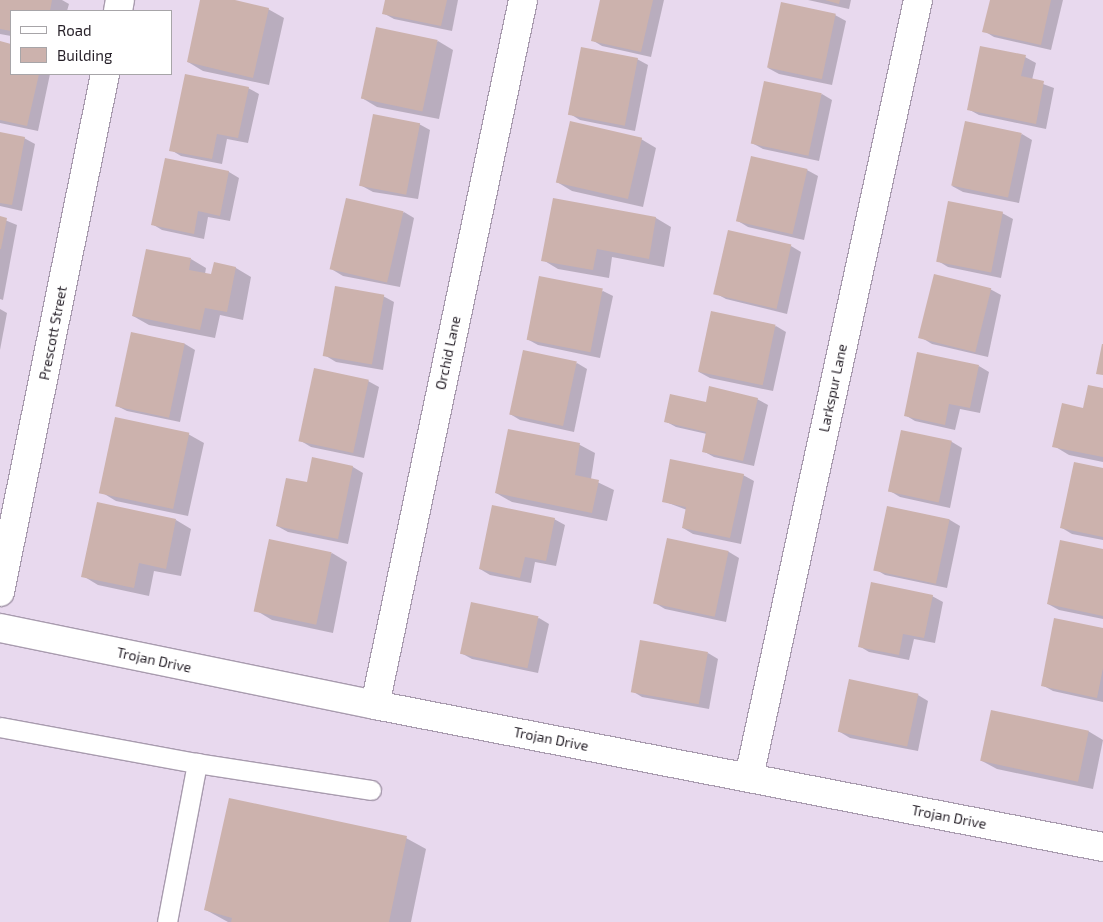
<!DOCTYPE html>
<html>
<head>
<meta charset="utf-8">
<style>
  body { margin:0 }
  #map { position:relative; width:1103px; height:922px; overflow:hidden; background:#e8d9ee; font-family:"Exo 2",sans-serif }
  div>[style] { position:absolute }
  .shadow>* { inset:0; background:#0003 }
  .building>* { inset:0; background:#ccb2ad; transform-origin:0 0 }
  .roads { filter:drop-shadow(1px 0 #a89bae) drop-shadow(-1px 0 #a89bae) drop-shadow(0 1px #a89bae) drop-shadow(0 -1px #a89bae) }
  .service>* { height:19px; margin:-9.5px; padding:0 9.5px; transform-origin:9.5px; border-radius:9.5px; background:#fff }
  .minor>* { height:28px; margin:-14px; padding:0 14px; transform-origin:14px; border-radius:14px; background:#fff }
  .tertiary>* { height:28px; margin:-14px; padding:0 14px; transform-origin:14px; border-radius:14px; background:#fff }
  span { translate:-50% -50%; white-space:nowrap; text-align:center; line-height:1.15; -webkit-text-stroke:4.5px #fff; paint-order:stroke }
  .street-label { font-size:14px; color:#241e26 }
  .legend { position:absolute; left:10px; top:10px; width:162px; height:65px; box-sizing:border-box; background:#fff; border:1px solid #a7a5a8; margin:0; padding:6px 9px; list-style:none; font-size:15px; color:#241e26 }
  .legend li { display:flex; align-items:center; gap:10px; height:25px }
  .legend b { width:25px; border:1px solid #a7a5a8 }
</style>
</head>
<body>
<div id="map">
  <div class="shadow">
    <i style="clip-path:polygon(0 0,62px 0,69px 4px,67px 11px,11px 11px,11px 36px,0 34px)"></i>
    <i style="clip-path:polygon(202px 0,229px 0,268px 9px,284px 18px,269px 85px,203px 71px,188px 62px)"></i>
    <i style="clip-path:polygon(386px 0,458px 0,452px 31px,394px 19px,383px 13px)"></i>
    <i style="clip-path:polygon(601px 0,664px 0,651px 57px,602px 46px,592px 40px)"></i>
    <i style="clip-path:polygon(808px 0,851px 0,849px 9px)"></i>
    <i style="clip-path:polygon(991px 0,1063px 0,1051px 50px,994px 37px,984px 31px)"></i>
    <i style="clip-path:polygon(835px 15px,846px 21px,832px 85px,779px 74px,768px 68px)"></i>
    <i style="clip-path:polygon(438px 41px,453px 50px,439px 119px,377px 107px,362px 98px)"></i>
    <i style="clip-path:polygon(0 43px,11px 45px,11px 74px,50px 74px,38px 131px,0 123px)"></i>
    <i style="clip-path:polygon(1025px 57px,1036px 63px,1032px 80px,1054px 88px,1046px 129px,979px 115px,968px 109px)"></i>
    <i style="clip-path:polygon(637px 59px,648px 65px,635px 131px,580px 120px,570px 114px)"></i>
    <i style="clip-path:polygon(248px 88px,259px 94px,248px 143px,227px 139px,222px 164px,181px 156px,171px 150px)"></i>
    <i style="clip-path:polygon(822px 94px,832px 100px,819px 161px,763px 149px,752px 143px)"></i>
    <i style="clip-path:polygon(419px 124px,430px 130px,418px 199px,373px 192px,362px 186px)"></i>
    <i style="clip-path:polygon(0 134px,24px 138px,35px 144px,22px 211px,0 206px)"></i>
    <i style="clip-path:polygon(1022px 134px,1032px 140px,1019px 203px,963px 192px,952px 186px)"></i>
    <i style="clip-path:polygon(641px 139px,656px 148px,643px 207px,572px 191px,557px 182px)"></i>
    <i style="clip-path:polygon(166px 159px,229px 172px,239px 178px,230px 221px,208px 217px,204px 239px,162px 230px,152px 224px)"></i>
    <i style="clip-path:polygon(807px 170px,818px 176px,804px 240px,748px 227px,738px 221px)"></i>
    <i style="clip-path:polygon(554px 200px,656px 218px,671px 227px,664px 267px,612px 257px,609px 278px,558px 269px,543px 260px)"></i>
    <i style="clip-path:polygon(404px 212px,414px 218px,400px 287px,343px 276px,333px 270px)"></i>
    <i style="clip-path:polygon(1002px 213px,1013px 219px,1001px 278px,948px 267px,938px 261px)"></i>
    <i style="clip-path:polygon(0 218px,17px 225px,3px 300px,0 299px)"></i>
    <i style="clip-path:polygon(791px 246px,801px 252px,787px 314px,726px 299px,715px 293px)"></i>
    <i style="clip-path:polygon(191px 259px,206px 268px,205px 274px,212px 276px,215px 264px,236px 268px,251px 277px,243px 320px,220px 315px,215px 338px,149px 325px,133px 316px)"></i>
    <i style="clip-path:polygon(990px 289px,1001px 295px,988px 357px,932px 344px,922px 338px)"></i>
    <i style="clip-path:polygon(603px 291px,613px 296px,600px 358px,538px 345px,527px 339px)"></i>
    <i style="clip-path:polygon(383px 296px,394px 302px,383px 370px,336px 362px,326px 356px)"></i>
    <i style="clip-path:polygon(0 309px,7px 313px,0 350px)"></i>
    <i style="clip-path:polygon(776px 326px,786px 332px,773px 391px,710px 378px,699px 372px)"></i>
    <i style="clip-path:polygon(132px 333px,185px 344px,195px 350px,180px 422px,127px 411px,117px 406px)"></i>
    <i style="clip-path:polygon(577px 363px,587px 369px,574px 432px,520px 420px,510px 414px)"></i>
    <i style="clip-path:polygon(979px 366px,989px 372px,980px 413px,960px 409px,955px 430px,915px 421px,905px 415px)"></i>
    <i style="clip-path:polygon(368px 381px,379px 387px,364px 458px,311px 447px,301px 441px)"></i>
    <i style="clip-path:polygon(1103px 390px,1103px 462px,1069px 455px,1054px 446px)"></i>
    <i style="clip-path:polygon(757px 399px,768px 405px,754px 466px,714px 457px,703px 451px,707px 434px,676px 427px,665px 421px,707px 403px)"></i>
    <i style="clip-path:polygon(509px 430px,580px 445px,595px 453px,591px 479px,614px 490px,607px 521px,512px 502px,496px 493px)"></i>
    <i style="clip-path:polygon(902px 432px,952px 442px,962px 448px,950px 508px,900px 497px,890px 491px)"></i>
    <i style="clip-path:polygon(188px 434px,204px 443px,188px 516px,116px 501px,101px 492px)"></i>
    <i style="clip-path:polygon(313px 459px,353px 467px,363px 473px,348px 544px,288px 532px,277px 526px,308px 483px)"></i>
    <i style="clip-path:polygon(1103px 470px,1103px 540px,1072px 534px,1062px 528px)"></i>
    <i style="clip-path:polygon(743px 475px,754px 481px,741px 544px,693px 534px,683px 528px,687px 510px,663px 501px)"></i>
    <i style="clip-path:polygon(888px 507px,950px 520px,960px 526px,947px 588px,885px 575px,875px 569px)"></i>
    <i style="clip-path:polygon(554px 519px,565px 525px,556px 566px,535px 562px,531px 583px,490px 575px,480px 569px)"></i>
    <i style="clip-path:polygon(176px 520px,191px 529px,181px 576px,154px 571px,149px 596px,98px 585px,83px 576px)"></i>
    <i style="clip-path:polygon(668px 540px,729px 552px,739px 558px,726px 622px,665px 609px,655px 603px)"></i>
    <i style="clip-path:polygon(1103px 550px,1103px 619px,1059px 610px,1048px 604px)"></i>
    <i style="clip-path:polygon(332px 553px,347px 562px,333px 633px,272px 620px,257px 611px)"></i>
    <i style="clip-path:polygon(932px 596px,943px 602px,935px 643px,914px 639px,909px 660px,869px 652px,859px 646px)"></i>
    <i style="clip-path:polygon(539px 618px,549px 624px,538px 673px,472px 659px,461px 653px)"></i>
    <i style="clip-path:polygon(1103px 629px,1103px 702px,1053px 691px,1042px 685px)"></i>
    <i style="clip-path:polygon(708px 653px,718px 659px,709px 709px,642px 697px,632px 691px)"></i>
    <i style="clip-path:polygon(918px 695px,928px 701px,918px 751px,850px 738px,840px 732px)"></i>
    <i style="clip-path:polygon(1088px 731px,1103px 740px,1093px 789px,997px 769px,982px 761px)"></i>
    <i style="clip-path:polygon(406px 838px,426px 849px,411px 922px,228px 922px,206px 910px)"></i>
  </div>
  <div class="building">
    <i style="clip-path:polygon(0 0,52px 0,50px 11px,11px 11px,11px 31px,0 29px)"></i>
    <i style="clip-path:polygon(200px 0,235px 0,269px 8px,253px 78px,187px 62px)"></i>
    <i style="clip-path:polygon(385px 0,447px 0,441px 26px,382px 14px)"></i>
    <i style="clip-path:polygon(600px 0,653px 0,641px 52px,591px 41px)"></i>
    <i style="clip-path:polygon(825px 0,840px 0,839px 4px)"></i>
    <i style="clip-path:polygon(990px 0,1051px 0,1041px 45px,982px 32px)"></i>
    <i style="left:781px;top:2px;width:56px;height:67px;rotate:12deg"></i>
    <i style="left:376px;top:27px;width:63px;height:73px;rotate:12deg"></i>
    <i style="clip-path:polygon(0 41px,11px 44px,11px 74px,39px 74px,27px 126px,0 120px)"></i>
    <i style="clip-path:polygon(980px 46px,1026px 55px,1021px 76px,1044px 81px,1036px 124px,967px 110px)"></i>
    <i style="left:581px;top:47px;width:58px;height:69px;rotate:11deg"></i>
    <i style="clip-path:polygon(185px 74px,249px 87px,238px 138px,217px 134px,212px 159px,169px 151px)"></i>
    <i style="left:764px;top:81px;width:59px;height:64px;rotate:12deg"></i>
    <i style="left:373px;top:114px;width:48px;height:73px;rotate:11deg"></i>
    <i style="left:570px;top:121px;width:74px;height:63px;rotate:13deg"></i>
    <i style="left:965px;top:121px;width:58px;height:66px;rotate:12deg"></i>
    <i style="clip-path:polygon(0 132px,25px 137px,12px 205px,0 203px)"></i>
    <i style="left:751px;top:156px;width:58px;height:67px;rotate:13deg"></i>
    <i style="clip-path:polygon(165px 158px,229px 171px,220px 216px,198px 211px,194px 234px,151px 225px)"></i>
    <i style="left:346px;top:198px;width:59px;height:73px;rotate:13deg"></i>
    <i style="clip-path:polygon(553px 198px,656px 217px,649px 259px,597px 249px,593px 270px,541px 261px)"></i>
    <i style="left:948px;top:201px;width:56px;height:62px;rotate:11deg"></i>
    <i style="clip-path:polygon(0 216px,7px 218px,1px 249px,0 249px)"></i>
    <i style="left:728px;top:230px;width:65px;height:66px;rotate:13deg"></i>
    <i style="clip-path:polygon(146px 249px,191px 258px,189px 270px,211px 274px,214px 262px,236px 267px,227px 312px,205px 308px,200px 330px,132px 316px)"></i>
    <i style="left:934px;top:274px;width:59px;height:66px;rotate:14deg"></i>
    <i style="left:539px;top:276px;width:65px;height:65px;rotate:11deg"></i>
    <i style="left:335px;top:286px;width:50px;height:71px;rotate:10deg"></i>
    <i style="left:711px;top:311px;width:66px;height:62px;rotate:12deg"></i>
    <i style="left:131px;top:332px;width:55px;height:76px;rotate:12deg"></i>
    <i style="clip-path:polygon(1102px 344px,1103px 344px,1103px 375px,1096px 374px)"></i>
    <i style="left:523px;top:350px;width:55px;height:66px;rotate:12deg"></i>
    <i style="clip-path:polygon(917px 352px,979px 365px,970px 408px,949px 404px,945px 425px,904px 416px)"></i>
    <i style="left:314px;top:368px;width:56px;height:75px;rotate:12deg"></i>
    <i style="clip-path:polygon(1088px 385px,1103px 388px,1103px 457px,1052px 447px,1062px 403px,1083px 408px)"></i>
    <i style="clip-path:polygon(709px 386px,758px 398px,743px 461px,702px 452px,706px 432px,664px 422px,670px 394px,706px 402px)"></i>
    <i style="left:115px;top:417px;width:76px;height:78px;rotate:12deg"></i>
    <i style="clip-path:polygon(508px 429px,580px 443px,575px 475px,599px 480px,592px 513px,495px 493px)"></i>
    <i style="left:901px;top:430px;width:52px;height:63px;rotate:12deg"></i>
    <i style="clip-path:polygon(312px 457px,353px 466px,338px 539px,276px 526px,286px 478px,307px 482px)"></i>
    <i style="clip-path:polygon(670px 459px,744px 474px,730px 538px,682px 528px,686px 507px,662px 502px)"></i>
    <i style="clip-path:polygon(1074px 462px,1103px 468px,1103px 537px,1060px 528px)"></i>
    <i style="clip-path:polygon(97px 502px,176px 519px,166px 569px,139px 563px,134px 588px,81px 577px)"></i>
    <i style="clip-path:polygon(492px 505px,555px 518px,546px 561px,525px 557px,520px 578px,479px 569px)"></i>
    <i style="left:887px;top:506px;width:64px;height:66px;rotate:12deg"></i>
    <i style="left:667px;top:538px;width:63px;height:67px;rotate:12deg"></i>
    <i style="left:269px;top:539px;width:64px;height:74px;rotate:12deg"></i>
    <i style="clip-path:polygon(1060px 540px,1103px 549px,1103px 616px,1047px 604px)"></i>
    <i style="clip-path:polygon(871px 582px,933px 595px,924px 638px,903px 634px,899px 655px,858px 647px)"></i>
    <i style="left:471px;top:602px;width:69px;height:53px;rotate:12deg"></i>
    <i style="clip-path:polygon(1054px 618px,1103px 628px,1103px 668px,1097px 698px,1041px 686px)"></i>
    <i style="left:640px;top:640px;width:69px;height:53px;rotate:10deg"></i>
    <i style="left:849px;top:679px;width:71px;height:54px;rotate:12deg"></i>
    <i style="left:991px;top:710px;width:100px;height:52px;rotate:12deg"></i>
    <i style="clip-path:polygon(229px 798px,407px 836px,389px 922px,231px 922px,232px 918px,204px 910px)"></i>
  </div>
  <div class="roads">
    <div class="service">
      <i style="left:0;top:727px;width:200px;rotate:10.4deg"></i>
      <i style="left:167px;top:922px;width:162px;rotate:-79.3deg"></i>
      <i style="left:197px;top:763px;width:176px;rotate:8.8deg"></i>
    </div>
    <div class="minor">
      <i style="left:118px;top:11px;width:11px;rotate:-80deg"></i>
      <i style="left:0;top:592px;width:529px;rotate:-78.54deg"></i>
      <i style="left:375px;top:705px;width:720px;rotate:-78.14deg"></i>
      <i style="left:749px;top:777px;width:795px;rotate:-77.73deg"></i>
    </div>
    <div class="tertiary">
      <i style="left:0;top:628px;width:383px;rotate:11.6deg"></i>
      <i style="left:375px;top:705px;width:742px;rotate:11.04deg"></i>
    </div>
  </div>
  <div class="street-label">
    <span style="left:53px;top:333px;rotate:-79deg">Prescott Street</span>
    <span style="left:448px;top:353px;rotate:-78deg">Orchid Lane</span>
    <span style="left:833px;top:388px;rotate:-78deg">Larkspur Lane</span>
    <span style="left:154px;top:660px;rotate:12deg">Trojan Drive</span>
    <span style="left:551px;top:739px;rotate:11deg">Trojan Drive</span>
    <span style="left:949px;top:817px;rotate:11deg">Trojan Drive</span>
  </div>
  <ul class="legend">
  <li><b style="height:6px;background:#fff"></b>Road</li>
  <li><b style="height:14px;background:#ccb2ad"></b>Building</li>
  </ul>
</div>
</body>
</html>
